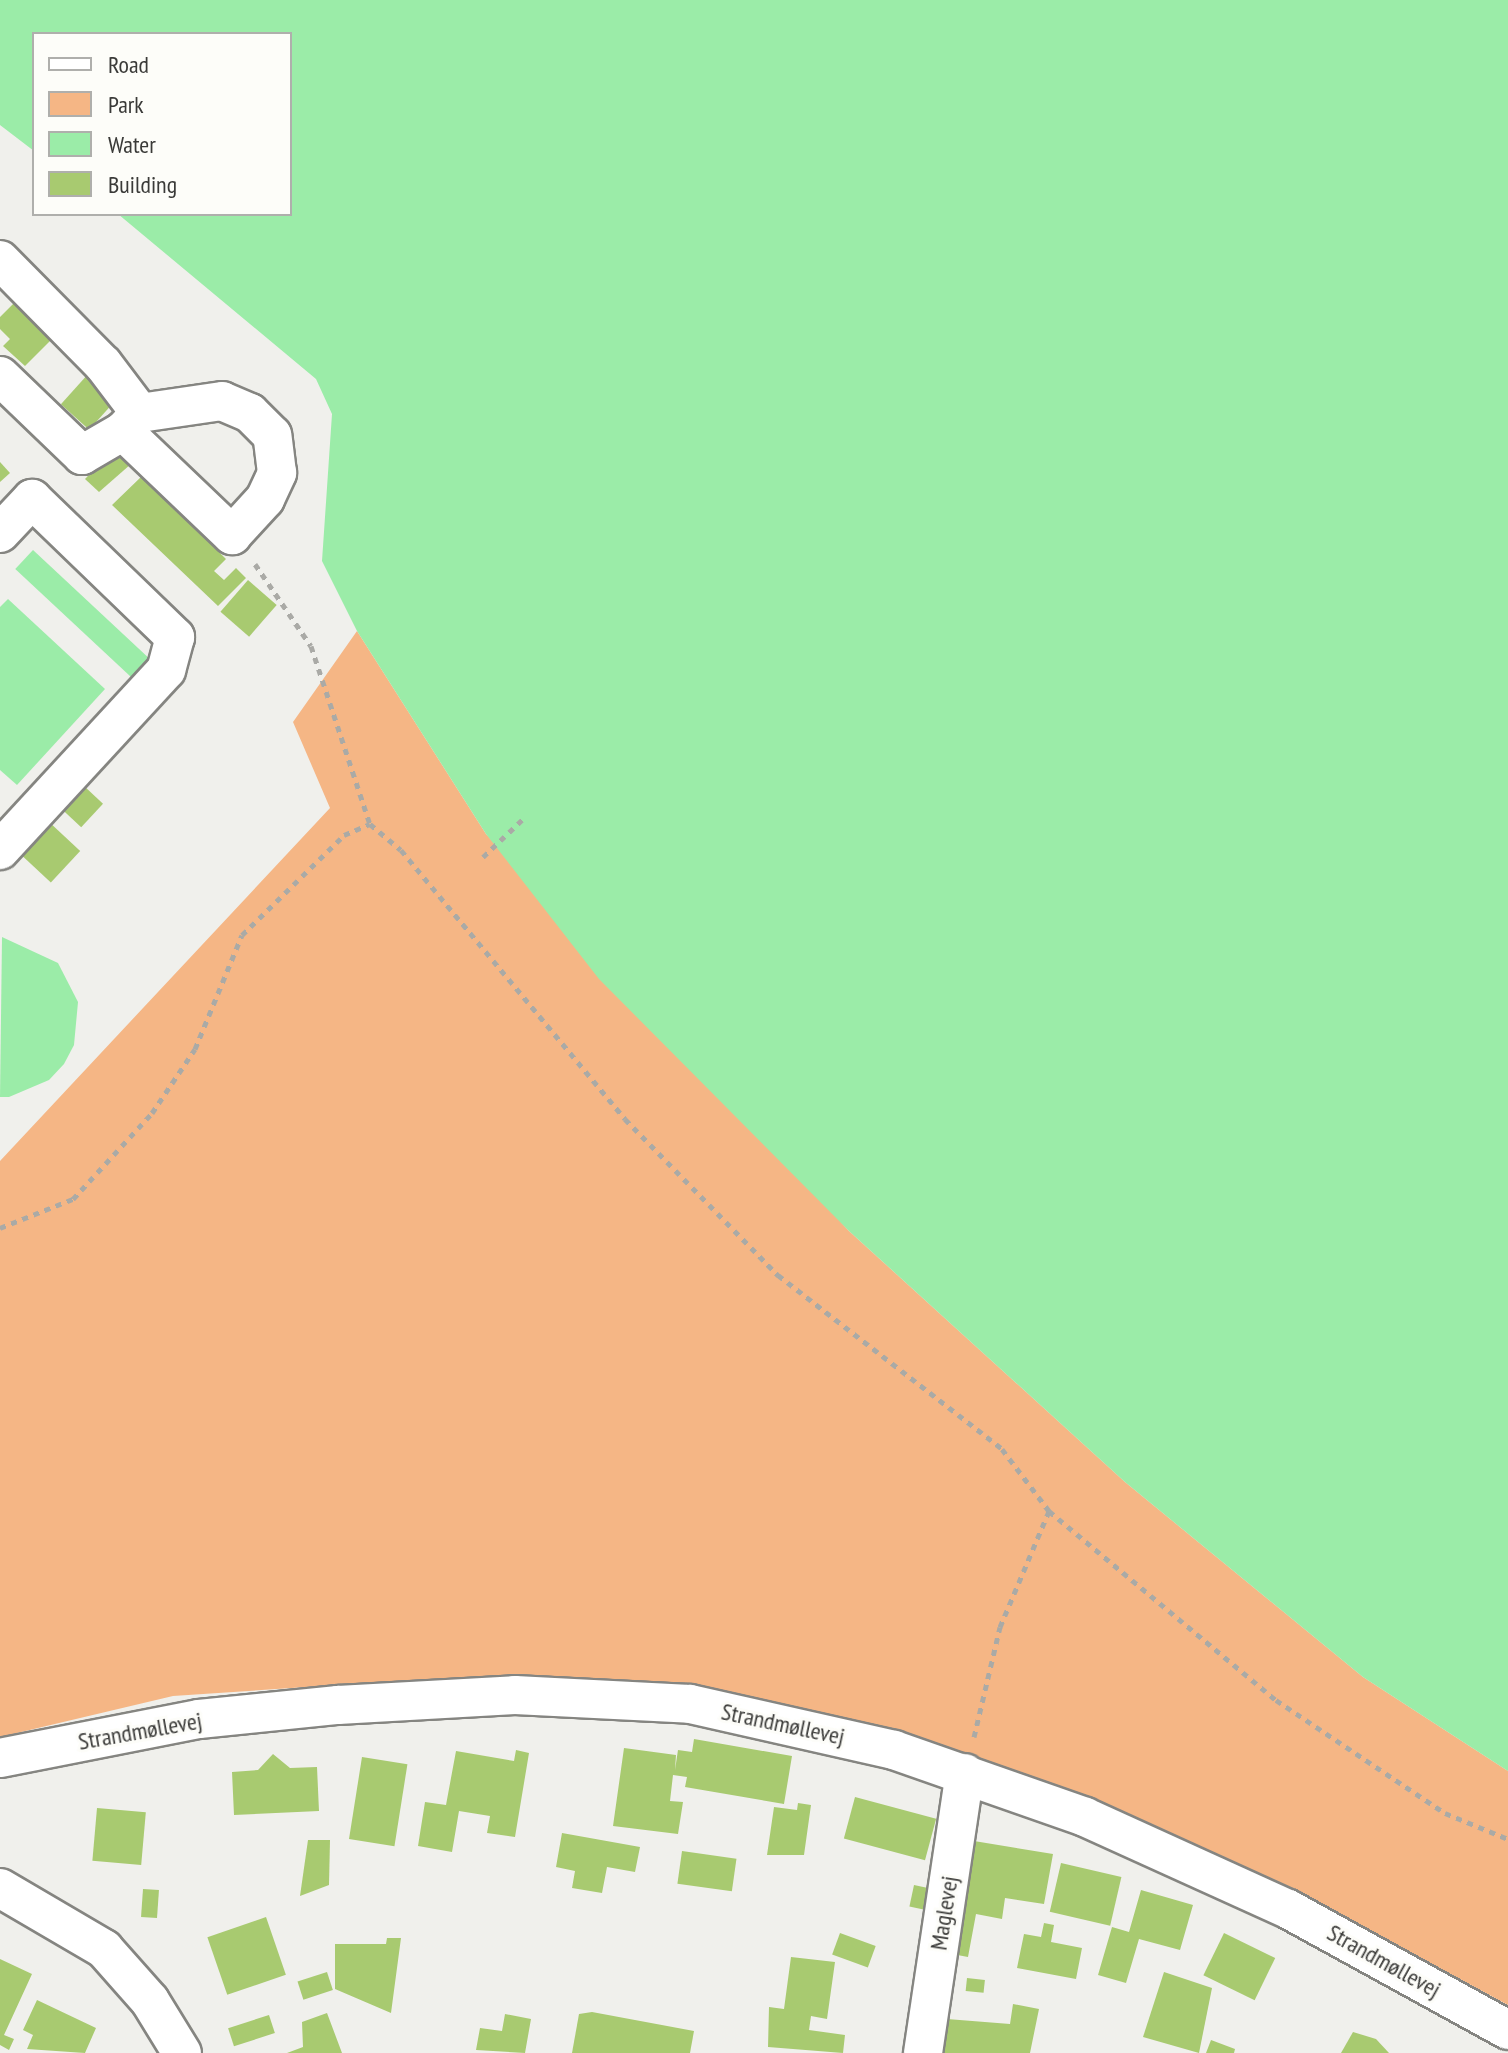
<!DOCTYPE html>
<html>
<head>
<meta charset="utf-8">
<style>
  body { margin:0 }
  #map { position:relative; width:1508px; height:2053px; overflow:hidden; background:#f0f0ec; font-family:"PT Sans Narrow",sans-serif }
  div>[style] { position:absolute }
  .green>* { inset:0; background:#f5b685 }
  .water>* { inset:0; background:#9beca8; transform-origin:0 0 }
  .building>* { inset:0; background:#a8ca70; transform-origin:0 0 }
  .path>* { height:5px; margin-top:-2.5px; transform-origin:0; background:repeating-linear-gradient(90deg,#aaaaa6 0 6px,transparent 0 12px) }
  .roads { filter:drop-shadow(2px 0 #858581) drop-shadow(-2px 0 #858581) drop-shadow(0 2px #858581) drop-shadow(0 -2px #858581) }
  .minor>* { height:38px; margin:-19px; padding:0 19px; transform-origin:19px; border-radius:19px; background:#fff }
  span { translate:-50% -50%; white-space:nowrap; text-align:center; line-height:1.15; -webkit-text-stroke:6px #fdfdf9; paint-order:stroke }
  .street-label { font-size:24px; color:#3a3a38 }
  .legend { position:absolute; left:32px; top:32px; width:260px; height:184px; box-sizing:border-box; background:#fdfdf9; border:2px solid #afafac; margin:0; padding:10px 14px; list-style:none; font-size:24px; color:#3a3a38 }
  .legend li { display:flex; align-items:center; gap:16px; height:40px }
  .legend b { width:40px; border:2px solid #afafac }
</style>
</head>
<body>
<div id="map">
  <div class="green">
    <i style="clip-path:polygon(357px 631px,486px 834px,849px 1231px,1125px 1482px,1363px 1677px,1508px 1771px,1508px 2005px,1299px 1892px,1069px 1789px,871px 1724px,654px 1681px,427px 1679px,173px 1696px,0 1737px,0 1161px,330px 808px,293px 722px)"></i>
  </div>
  <div class="water">
    <i style="clip-path:polygon(0 0,1508px 0,1508px 1771px,1363px 1677px,1125px 1482px,849px 1231px,599px 979px,486px 834px,357px 631px,322px 561px,332px 414px,316px 379px,118px 214px,290px 214px,290px 34px,34px 34px,34px 151px,0 125px)"></i>
    <i style="left:33px;top:550px;width:159px;height:26px;rotate:43deg"></i>
    <i style="clip-path:polygon(8px 599px,105px 689px,17px 785px,0 770px,0 607px)"></i>
    <i style="clip-path:polygon(2px 937px,58px 963px,78px 1002px,74px 1045px,64px 1064px,49px 1080px,9px 1097px,0 1097px)"></i>
  </div>
  <div class="building">
    <i style="clip-path:polygon(15px 302px,53px 338px,25px 366px,3px 346px,10px 339px,0 329px,0 317px)"></i>
    <i style="left:89px;top:373px;width:38px;height:42px;rotate:42deg"></i>
    <i style="clip-path:polygon(115px 448px,131px 464px,99px 492px,85px 479px)"></i>
    <i style="clip-path:polygon(0 462px,10px 473px,0 482px)"></i>
    <i style="clip-path:polygon(142px 476px,226px 559px,214px 571px,224px 580px,236px 568px,246px 578px,218px 606px,112px 505px)"></i>
    <i style="left:248px;top:580px;width:38px;height:42px;rotate:41deg"></i>
    <i style="left:84px;top:786px;width:26px;height:32px;rotate:43deg"></i>
    <i style="left:48px;top:821px;width:44px;height:43px;rotate:43deg"></i>
    <i style="clip-path:polygon(694px 1739px,792px 1756px,784px 1804px,685px 1787px,687px 1777px,673px 1775px,670px 1801px,683px 1802px,678px 1834px,613px 1826px,624px 1748px,676px 1755px,675px 1770px,678px 1750px,692px 1752px)"></i>
    <i style="clip-path:polygon(516px 1750px,529px 1753px,515px 1837px,487px 1833px,490px 1816px,459px 1811px,452px 1852px,418px 1846px,425px 1802px,446px 1805px,456px 1751px,514px 1761px)"></i>
    <i style="clip-path:polygon(273px 1754px,290px 1768px,317px 1767px,319px 1811px,234px 1815px,232px 1772px,258px 1770px)"></i>
    <i style="left:362px;top:1757px;width:46px;height:83px;rotate:9deg"></i>
    <i style="left:855px;top:1797px;width:84px;height:43px;rotate:15deg"></i>
    <i style="clip-path:polygon(798px 1803px,811px 1805px,804px 1855px,767px 1855px,774px 1807px,797px 1810px)"></i>
    <i style="left:97px;top:1808px;width:49px;height:53px;rotate:5deg"></i>
    <i style="clip-path:polygon(562px 1833px,640px 1847px,635px 1872px,607px 1867px,602px 1893px,572px 1888px,575px 1871px,556px 1867px)"></i>
    <i style="clip-path:polygon(308px 1840px,330px 1840px,329px 1885px,300px 1896px)"></i>
    <i style="clip-path:polygon(974px 1841px,1053px 1854px,1044px 1904px,1005px 1898px,1002px 1919px,976px 1914px,968px 1957px,952px 1954px)"></i>
    <i style="left:682px;top:1851px;width:55px;height:33px;rotate:8deg"></i>
    <i style="left:1061px;top:1863px;width:62px;height:50px;rotate:13deg"></i>
    <i style="left:914px;top:1885px;width:19px;height:22px;rotate:12deg"></i>
    <i style="left:143px;top:1889px;width:16px;height:28px;rotate:4deg"></i>
    <i style="clip-path:polygon(1141px 1890px,1193px 1905px,1180px 1950px,1139px 1939px,1126px 1983px,1098px 1975px,1112px 1927px,1129px 1932px)"></i>
    <i style="left:266px;top:1917px;width:61px;height:62px;rotate:71deg"></i>
    <i style="clip-path:polygon(1044px 1923px,1054px 1925px,1051px 1942px,1082px 1948px,1076px 1979px,1017px 1968px,1024px 1934px,1041px 1937px)"></i>
    <i style="left:840px;top:1933px;width:38px;height:23px;rotate:20deg"></i>
    <i style="left:1224px;top:1933px;width:57px;height:47px;rotate:26deg"></i>
    <i style="clip-path:polygon(387px 1938px,401px 1938px,391px 2013px,335px 1989px,335px 1944px,386px 1944px)"></i>
    <i style="clip-path:polygon(791px 1957px,835px 1962px,827px 2019px,811px 2016px,809px 2030px,845px 2035px,843px 2053px,768px 2047px,769px 2007px,784px 2009px)"></i>
    <i style="clip-path:polygon(0 1959px,32px 1974px,4px 2035px,14px 2039px,9px 2050px,0 2045px)"></i>
    <i style="left:327px;top:1972px;width:19px;height:31px;rotate:72deg"></i>
    <i style="clip-path:polygon(1164px 1972px,1212px 1988px,1199px 2053px,1143px 2037px)"></i>
    <i style="left:967px;top:1978px;width:18px;height:13px;rotate:6deg"></i>
    <i style="clip-path:polygon(37px 2000px,96px 2028px,85px 2053px,27px 2049px,33px 2035px,23px 2030px)"></i>
    <i style="clip-path:polygon(1013px 2004px,1039px 2009px,1030px 2053px,940px 2053px,947px 2019px,1010px 2024px)"></i>
    <i style="clip-path:polygon(592px 2012px,694px 2031px,690px 2053px,572px 2053px,579px 2014px)"></i>
    <i style="clip-path:polygon(327px 2013px,342px 2053px,287px 2053px,303px 2047px,302px 2022px)"></i>
    <i style="clip-path:polygon(505px 2014px,531px 2019px,525px 2053px,476px 2050px,480px 2028px,502px 2031px)"></i>
    <i style="left:269px;top:2015px;width:19px;height:43px;rotate:72deg"></i>
    <i style="clip-path:polygon(1353px 2032px,1376px 2039px,1389px 2053px,1341px 2053px)"></i>
    <i style="clip-path:polygon(1211px 2040px,1235px 2049px,1234px 2053px,1206px 2053px)"></i>
  </div>
  <div class="path">
    <i style="left:255px;top:564px;width:99px;rotate:55.7deg"></i>
    <i style="left:311px;top:646px;width:188px;rotate:71.7deg"></i>
    <i style="left:370px;top:824px;width:40px;rotate:40deg"></i>
    <i style="left:401px;top:850px;width:350px;rotate:50.2deg"></i>
    <i style="left:625px;top:1119px;width:219px;rotate:45.6deg"></i>
    <i style="left:778px;top:1275px;width:284px;rotate:37.8deg"></i>
    <i style="left:1002px;top:1449px;width:78px;rotate:52.8deg"></i>
    <i style="left:1049px;top:1511px;width:295px;rotate:39.8deg"></i>
    <i style="left:1276px;top:1700px;width:203px;rotate:33.8deg"></i>
    <i style="left:1445px;top:1813px;width:68px;rotate:22.4deg"></i>
    <i style="left:483px;top:857px;width:58px;rotate:-43.6deg"></i>
    <i style="left:0;top:1228px;width:79px;rotate:-21.7deg"></i>
    <i style="left:73px;top:1199px;width:117px;rotate:-47.4deg"></i>
    <i style="left:152px;top:1113px;width:77px;rotate:-56.1deg"></i>
    <i style="left:195px;top:1049px;width:123px;rotate:-67.6deg"></i>
    <i style="left:242px;top:935px;width:143px;rotate:-44.4deg"></i>
    <i style="left:344px;top:835px;width:28px;rotate:-23deg"></i>
    <i style="left:974px;top:1737px;width:113px;rotate:-76.7deg"></i>
    <i style="left:1000px;top:1627px;width:126px;rotate:-67.1deg"></i>
  </div>
  <div class="roads">
    <div class="minor">
      <i style="left:0;top:260px;width:146px;rotate:45.3deg"></i>
      <i style="left:103px;top:364px;width:61px;rotate:52.9deg"></i>
      <i style="left:0;top:376px;width:114px;rotate:43.9deg"></i>
      <i style="left:82px;top:455px;width:48px;rotate:-30.3deg"></i>
      <i style="left:123px;top:431px;width:151px;rotate:43.7deg"></i>
      <i style="left:232px;top:535px;width:49px;rotate:-47.5deg"></i>
      <i style="left:265px;top:499px;width:29px;rotate:-65deg"></i>
      <i style="left:277px;top:473px;width:38px;rotate:-97deg"></i>
      <i style="left:272px;top:435px;width:31px;rotate:-135deg"></i>
      <i style="left:250px;top:413px;width:30px;rotate:-157deg"></i>
      <i style="left:222px;top:401px;width:83px;rotate:171.7deg"></i>
      <i style="left:140px;top:413px;width:25px;rotate:133deg"></i>
      <i style="left:0;top:533px;width:47px;rotate:-46.7deg"></i>
      <i style="left:32px;top:499px;width:199px;rotate:44deg"></i>
      <i style="left:175px;top:637px;width:34px;rotate:105deg"></i>
      <i style="left:166px;top:670px;width:245px;rotate:132.7deg"></i>
      <i style="left:0;top:1758px;width:203px;rotate:-11.1deg"></i>
      <i style="left:199px;top:1719px;width:140px;rotate:-5.8deg"></i>
      <i style="left:338px;top:1705px;width:177px;rotate:-3.2deg"></i>
      <i style="left:515px;top:1695px;width:175px;rotate:2.9deg"></i>
      <i style="left:690px;top:1704px;width:209px;rotate:12.7deg"></i>
      <i style="left:894px;top:1750px;width:202px;rotate:19.3deg"></i>
      <i style="left:1085px;top:1817px;width:223px;rotate:24.4deg"></i>
      <i style="left:1288px;top:1909px;width:251px;rotate:28.8deg"></i>
      <i style="left:0;top:1888px;width:121px;rotate:30.4deg"></i>
      <i style="left:104px;top:1949px;width:69px;rotate:48.5deg"></i>
      <i style="left:150px;top:2001px;width:61px;rotate:58.4deg"></i>
      <i style="left:923px;top:2053px;width:283px;rotate:-81.5deg"></i>
    </div>
  </div>
  <div class="street-label">
    <span style="left:783px;top:1724px;rotate:12deg">Strandmøllevej</span>
    <span style="left:140px;top:1731px;rotate:-10deg">Strandmøllevej</span>
    <span style="left:944px;top:1913px;rotate:-81deg">Maglevej</span>
    <span style="left:1384px;top:1961px;rotate:29deg">Strandmøllevej</span>
  </div>
  <ul class="legend">
  <li><b style="height:10px;background:#fff"></b>Road</li>
  <li><b style="height:22px;background:#f5b685"></b>Park</li>
  <li><b style="height:22px;background:#9beca8"></b>Water</li>
  <li><b style="height:22px;background:#a8ca70"></b>Building</li>
  </ul>
</div>
</body>
</html>
